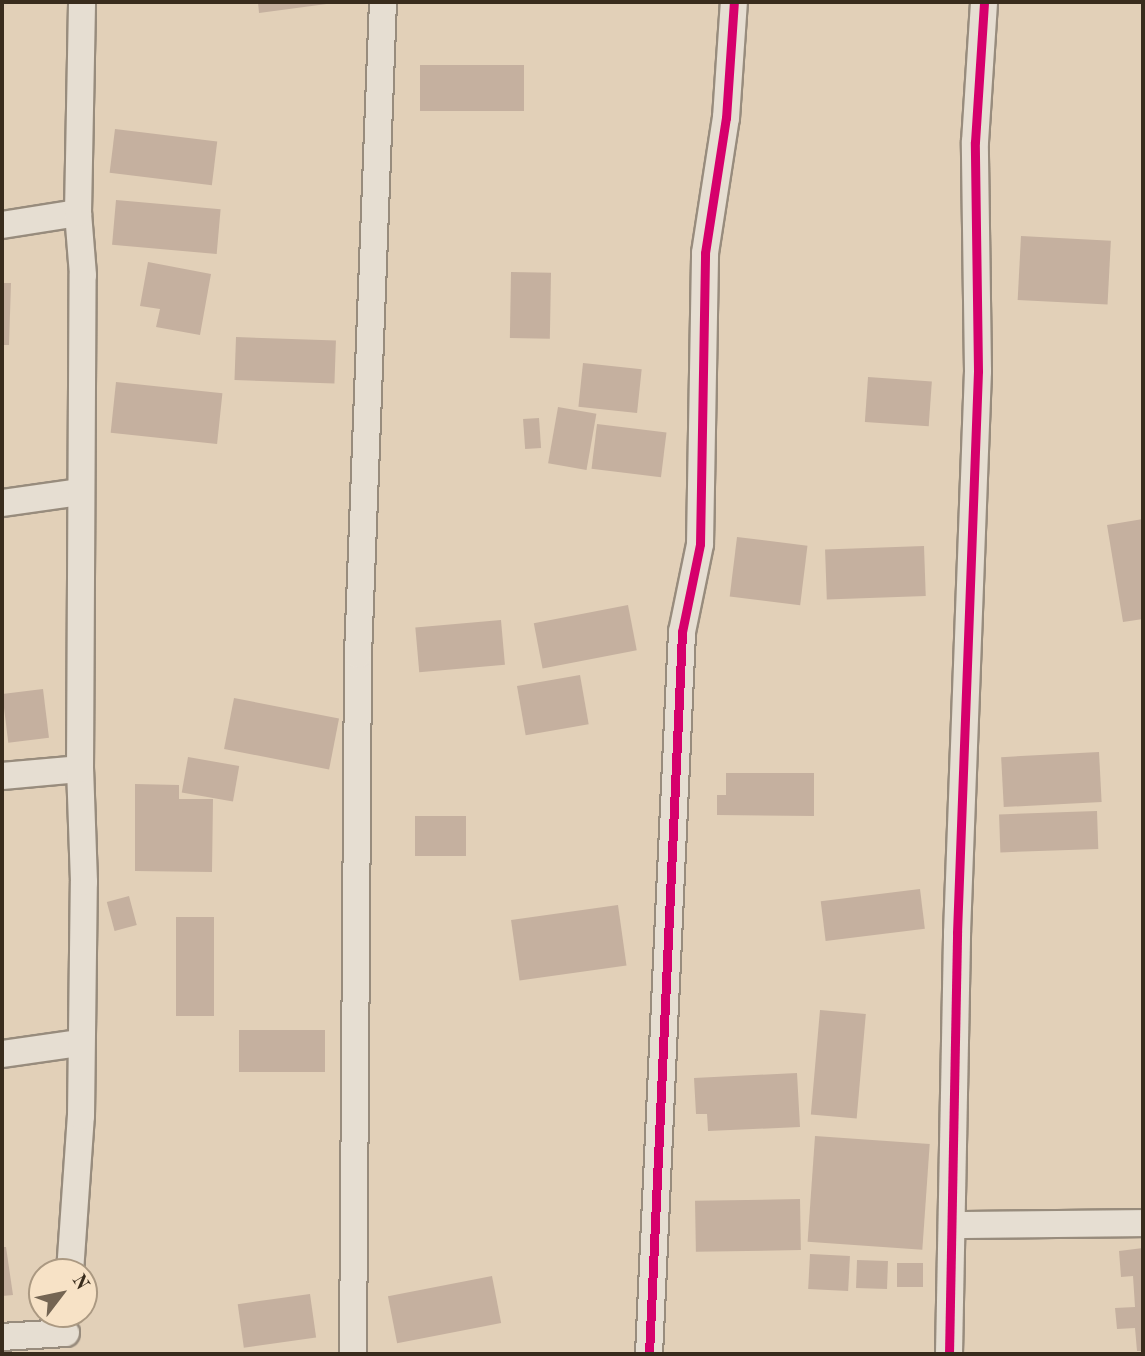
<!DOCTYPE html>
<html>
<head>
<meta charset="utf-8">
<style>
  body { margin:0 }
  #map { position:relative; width:1145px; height:1356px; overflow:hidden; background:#e2d0b8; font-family:"Old Standard TT",serif }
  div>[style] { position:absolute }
  .building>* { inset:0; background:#c5b09f; transform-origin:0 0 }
  .roads { filter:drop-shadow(2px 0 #988c7d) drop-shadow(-2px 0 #988c7d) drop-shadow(0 2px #988c7d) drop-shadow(0 -2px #988c7d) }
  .minor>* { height:26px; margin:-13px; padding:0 13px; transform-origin:13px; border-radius:13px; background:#e6ded2 }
  .cycleway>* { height:9px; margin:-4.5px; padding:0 4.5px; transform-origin:4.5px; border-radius:4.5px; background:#d6006c }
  span { translate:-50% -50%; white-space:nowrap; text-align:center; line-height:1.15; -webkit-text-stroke:7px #f7e2c6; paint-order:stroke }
  .frame { position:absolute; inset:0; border:4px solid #392c1d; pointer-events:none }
  .north { position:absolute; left:28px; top:1258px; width:70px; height:70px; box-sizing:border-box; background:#f7e2c6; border:2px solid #ab9982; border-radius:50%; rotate:58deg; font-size:19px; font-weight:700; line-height:28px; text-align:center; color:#392c1d }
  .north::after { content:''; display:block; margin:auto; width:24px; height:32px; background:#746553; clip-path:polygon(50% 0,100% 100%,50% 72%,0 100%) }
</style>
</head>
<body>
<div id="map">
  <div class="building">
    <i style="clip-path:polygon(258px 2px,334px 2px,334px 3px,259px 13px)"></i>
    <i style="left:524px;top:65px;width:46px;height:104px;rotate:90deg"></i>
    <i style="left:115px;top:129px;width:103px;height:44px;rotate:7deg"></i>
    <i style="left:116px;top:200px;width:105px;height:45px;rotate:5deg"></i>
    <i style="left:1021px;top:236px;width:90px;height:64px;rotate:3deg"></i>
    <i style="clip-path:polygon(148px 262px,211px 274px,200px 335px,156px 327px,160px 309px,140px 306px)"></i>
    <i style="left:511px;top:272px;width:40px;height:66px;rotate:1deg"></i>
    <i style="clip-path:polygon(2px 283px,11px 283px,9px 345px,2px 345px)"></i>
    <i style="left:236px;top:337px;width:100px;height:43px;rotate:2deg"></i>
    <i style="left:583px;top:363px;width:59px;height:44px;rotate:6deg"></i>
    <i style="left:868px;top:377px;width:64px;height:45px;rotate:4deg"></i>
    <i style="left:116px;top:382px;width:107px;height:51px;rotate:6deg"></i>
    <i style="left:558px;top:407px;width:39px;height:57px;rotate:10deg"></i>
    <i style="left:539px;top:418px;width:30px;height:16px;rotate:86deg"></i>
    <i style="left:597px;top:424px;width:70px;height:45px;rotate:7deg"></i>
    <i style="clip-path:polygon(1143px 519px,1143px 619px,1123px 622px,1107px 525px)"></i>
    <i style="left:737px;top:537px;width:71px;height:60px;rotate:7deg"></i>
    <i style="left:924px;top:546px;width:50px;height:99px;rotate:88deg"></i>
    <i style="left:628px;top:605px;width:46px;height:96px;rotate:79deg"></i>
    <i style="left:501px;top:620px;width:45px;height:86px;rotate:85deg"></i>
    <i style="left:580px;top:675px;width:50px;height:64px;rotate:80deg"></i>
    <i style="left:43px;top:689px;width:49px;height:41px;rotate:83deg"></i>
    <i style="left:234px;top:698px;width:107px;height:52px;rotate:11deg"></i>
    <i style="left:1099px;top:752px;width:50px;height:98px;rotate:87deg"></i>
    <i style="left:188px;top:757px;width:52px;height:36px;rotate:10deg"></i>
    <i style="clip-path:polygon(726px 773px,814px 773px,814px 816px,717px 815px,717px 795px,726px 795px)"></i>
    <i style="clip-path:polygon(135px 784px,179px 785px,179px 799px,213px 799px,212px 872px,135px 871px)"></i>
    <i style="left:1097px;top:811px;width:38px;height:98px;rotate:88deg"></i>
    <i style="left:415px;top:816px;width:51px;height:40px"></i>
    <i style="left:920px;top:889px;width:40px;height:100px;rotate:83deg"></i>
    <i style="left:129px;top:896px;width:30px;height:23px;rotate:75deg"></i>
    <i style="left:618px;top:905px;width:61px;height:108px;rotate:82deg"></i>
    <i style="left:176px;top:917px;width:38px;height:99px"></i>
    <i style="left:820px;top:1010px;width:46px;height:105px;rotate:5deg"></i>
    <i style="left:239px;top:1030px;width:86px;height:42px"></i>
    <i style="clip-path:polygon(797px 1073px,800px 1127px,708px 1131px,707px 1114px,696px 1114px,694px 1078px)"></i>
    <i style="left:815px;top:1136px;width:115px;height:106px;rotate:4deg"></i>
    <i style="left:800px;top:1199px;width:51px;height:105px;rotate:89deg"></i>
    <i style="clip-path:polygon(2px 1247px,6px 1247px,13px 1295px,2px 1296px)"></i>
    <i style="clip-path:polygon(1143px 1248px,1143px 1351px,1137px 1351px,1135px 1328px,1117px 1329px,1115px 1308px,1135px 1307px,1133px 1276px,1121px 1277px,1119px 1251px)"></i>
    <i style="left:810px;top:1254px;width:40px;height:35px;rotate:3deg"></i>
    <i style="left:857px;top:1260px;width:31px;height:28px;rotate:2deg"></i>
    <i style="left:897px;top:1263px;width:26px;height:24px"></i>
    <i style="left:492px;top:1276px;width:48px;height:106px;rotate:79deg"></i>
    <i style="left:310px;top:1294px;width:44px;height:73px;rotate:82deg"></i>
  </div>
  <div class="roads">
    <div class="minor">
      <i style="left:2px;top:225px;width:77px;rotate:-9deg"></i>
      <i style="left:2px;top:503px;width:79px;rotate:-8deg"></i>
      <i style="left:2px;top:776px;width:78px;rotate:-5.1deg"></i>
      <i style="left:2px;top:1054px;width:78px;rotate:-8.1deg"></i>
      <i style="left:954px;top:1225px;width:189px;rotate:-0.6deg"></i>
      <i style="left:70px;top:1272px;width:156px;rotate:-86deg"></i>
      <i style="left:81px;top:1116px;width:234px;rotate:-89.3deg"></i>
      <i style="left:84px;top:882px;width:113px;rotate:-92deg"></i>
      <i style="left:80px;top:769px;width:494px;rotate:-89.7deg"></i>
      <i style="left:83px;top:275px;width:62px;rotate:-94.6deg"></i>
      <i style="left:78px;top:213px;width:211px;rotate:-88.9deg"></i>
      <i style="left:2px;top:1337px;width:64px;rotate:-3.6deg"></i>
      <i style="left:353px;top:1354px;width:699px;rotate:-89.59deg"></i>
      <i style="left:358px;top:655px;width:653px;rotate:-87.81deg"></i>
      <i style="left:649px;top:1354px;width:723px;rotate:-87.38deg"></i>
      <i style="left:682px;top:632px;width:90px;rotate:-78.4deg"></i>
      <i style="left:700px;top:544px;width:291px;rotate:-89deg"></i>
      <i style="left:705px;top:253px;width:137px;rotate:-81.2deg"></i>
      <i style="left:726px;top:118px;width:116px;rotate:-86.1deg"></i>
      <i style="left:949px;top:1354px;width:421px;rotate:-88.9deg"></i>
      <i style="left:957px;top:933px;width:562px;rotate:-87.86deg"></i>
      <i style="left:978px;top:371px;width:229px;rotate:-90.8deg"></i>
      <i style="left:975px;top:142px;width:140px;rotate:-86.3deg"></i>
    </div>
  </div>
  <div class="cycleway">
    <i style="left:649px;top:1354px;width:723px;rotate:-87.38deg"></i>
    <i style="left:682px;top:632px;width:90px;rotate:-78.4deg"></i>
    <i style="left:700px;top:544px;width:291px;rotate:-89deg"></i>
    <i style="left:705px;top:253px;width:137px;rotate:-81.2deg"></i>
    <i style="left:726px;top:118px;width:116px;rotate:-86.1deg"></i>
    <i style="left:949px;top:1354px;width:421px;rotate:-88.9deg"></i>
    <i style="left:957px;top:933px;width:562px;rotate:-87.86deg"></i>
    <i style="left:978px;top:371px;width:229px;rotate:-90.8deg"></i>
    <i style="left:975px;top:142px;width:140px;rotate:-86.3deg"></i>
  </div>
  <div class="frame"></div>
  <div class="north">N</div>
</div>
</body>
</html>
